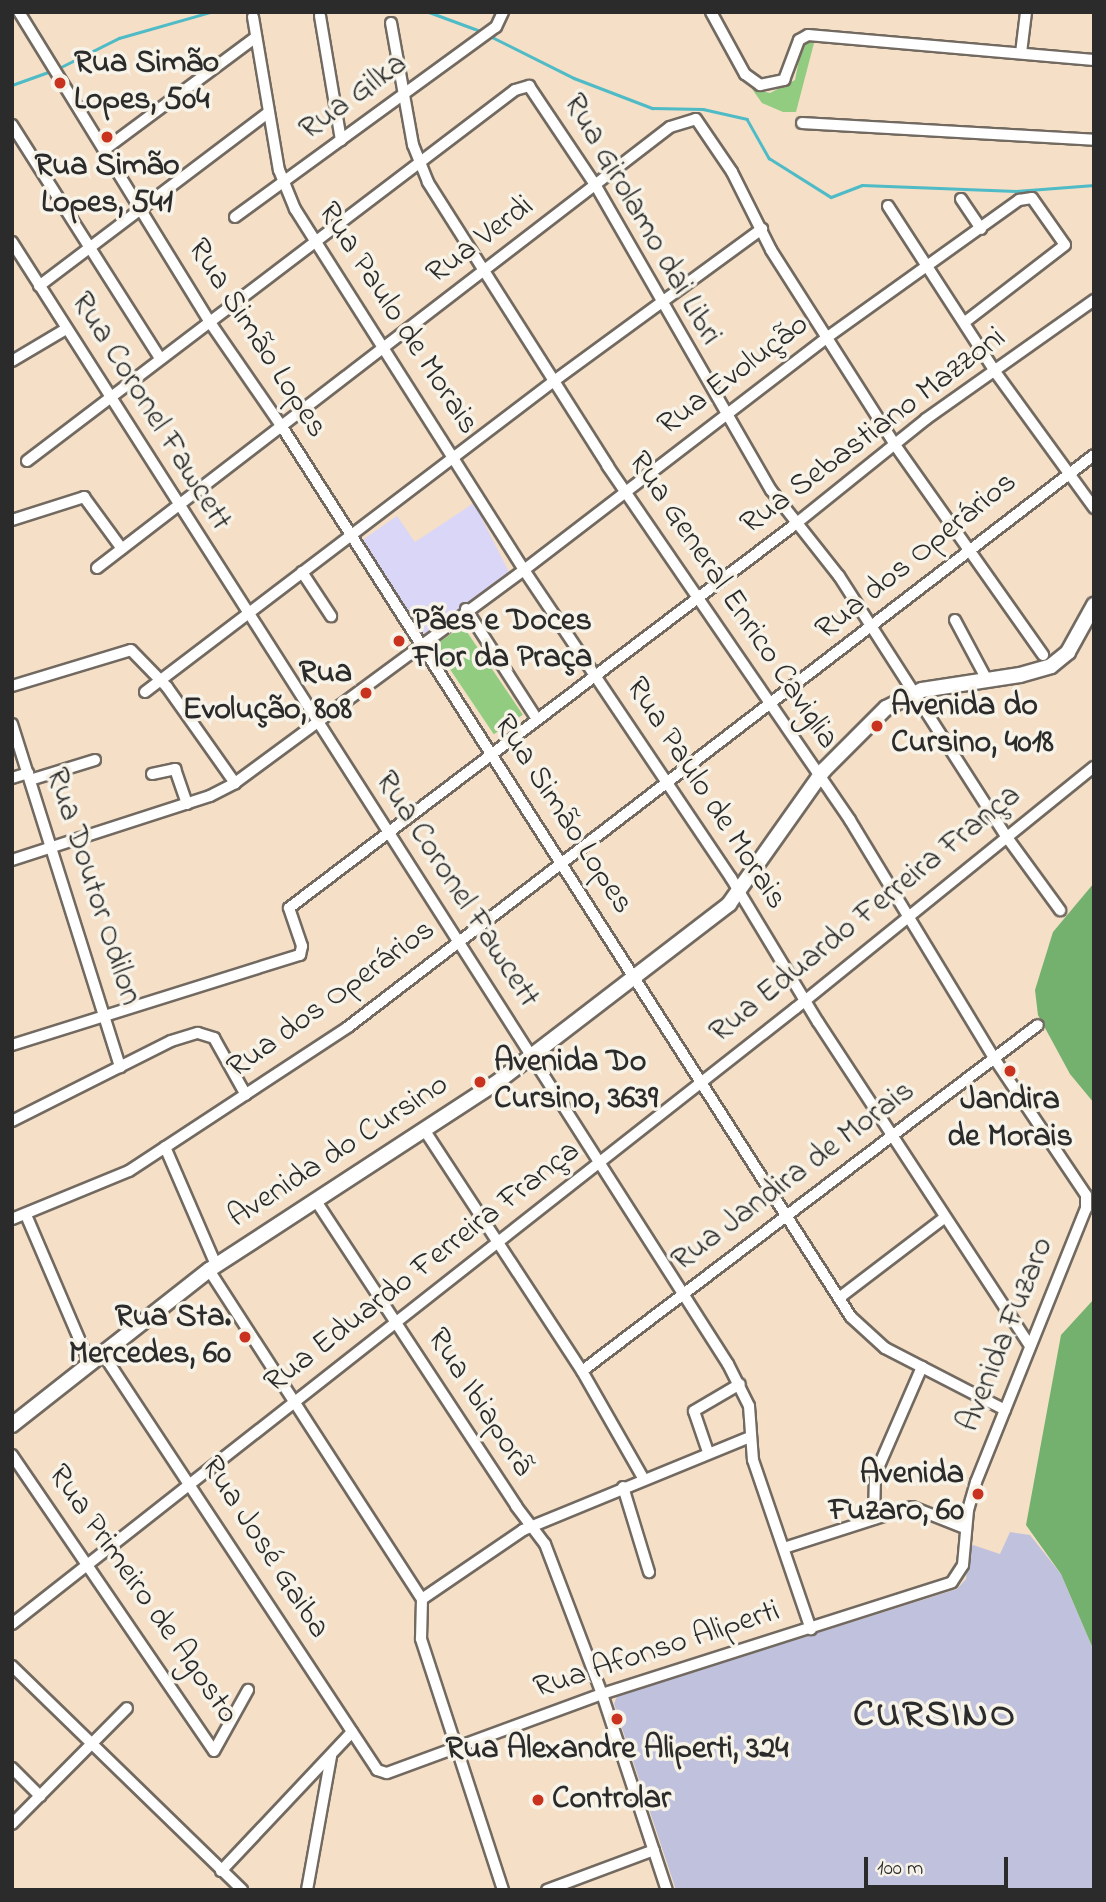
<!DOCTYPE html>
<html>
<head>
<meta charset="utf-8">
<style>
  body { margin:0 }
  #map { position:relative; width:1106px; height:1902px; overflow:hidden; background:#f5dfc6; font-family:"Indie Flower",sans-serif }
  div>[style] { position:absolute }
  .built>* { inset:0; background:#dad6f7 }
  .industrial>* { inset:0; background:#c0c2dd }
  .green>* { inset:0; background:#91cc80; transform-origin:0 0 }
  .forest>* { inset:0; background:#74b06e }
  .stream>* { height:2.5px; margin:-1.25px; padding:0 1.25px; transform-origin:1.25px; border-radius:1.25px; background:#4ebbc7 }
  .roads { filter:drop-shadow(2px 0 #726a61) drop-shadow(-2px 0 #726a61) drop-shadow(0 2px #726a61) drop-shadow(0 -2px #726a61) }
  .street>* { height:10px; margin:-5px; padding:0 5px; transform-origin:5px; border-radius:5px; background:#fff }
  .secondary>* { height:14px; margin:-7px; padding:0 7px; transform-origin:7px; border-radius:7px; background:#fff }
  .dots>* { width:19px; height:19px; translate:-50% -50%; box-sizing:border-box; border:4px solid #f7f3e8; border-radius:50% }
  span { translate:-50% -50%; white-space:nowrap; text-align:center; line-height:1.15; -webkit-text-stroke:7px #f7f3e8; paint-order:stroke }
  .poi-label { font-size:32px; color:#2b2b2b; font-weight:700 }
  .left { translate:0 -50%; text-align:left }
  .right { translate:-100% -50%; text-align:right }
  .street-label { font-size:32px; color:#2b2b2b }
  .district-label { font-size:38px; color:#2b2b2b; font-weight:700; letter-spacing:2px }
  .frame { position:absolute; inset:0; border:14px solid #2b2b2b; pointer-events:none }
  .scale { position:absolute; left:864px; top:1857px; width:144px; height:32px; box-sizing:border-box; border:4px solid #2b2b2b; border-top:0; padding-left:9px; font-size:21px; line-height:24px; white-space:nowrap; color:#2b2b2b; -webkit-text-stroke:5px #f7f3e8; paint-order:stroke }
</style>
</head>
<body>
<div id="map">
  <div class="built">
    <i style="clip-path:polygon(474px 503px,509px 572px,421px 636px,361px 541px,397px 516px,415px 542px)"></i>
  </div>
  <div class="industrial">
    <i style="clip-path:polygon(1010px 1532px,1030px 1535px,1061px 1574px,1094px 1651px,1094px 1890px,676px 1890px,614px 1704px,617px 1696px,957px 1589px,966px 1579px,970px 1544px,1000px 1554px)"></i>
  </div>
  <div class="green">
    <i style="clip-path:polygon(803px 40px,814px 43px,796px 112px,783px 112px,762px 103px,752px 89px,770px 93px,795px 80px)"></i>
    <i style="left:463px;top:626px;width:107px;height:35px;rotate:56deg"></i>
  </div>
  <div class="forest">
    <i style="clip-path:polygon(1094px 883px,1094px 1103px,1070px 1074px,1038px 1015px,1035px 990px,1053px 932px)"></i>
    <i style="clip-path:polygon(1094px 1299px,1094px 1651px,1061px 1574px,1026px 1525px,1061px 1335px)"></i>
  </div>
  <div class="stream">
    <i style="left:429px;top:12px;width:58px;rotate:20.3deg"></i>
    <i style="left:488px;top:35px;width:96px;rotate:26.6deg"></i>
    <i style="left:574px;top:78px;width:84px;rotate:21deg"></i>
    <i style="left:652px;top:108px;width:51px;rotate:1.1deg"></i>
    <i style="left:703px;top:109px;width:45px;rotate:12.8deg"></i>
    <i style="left:747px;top:119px;width:45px;rotate:60.6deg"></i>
    <i style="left:769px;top:158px;width:73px;rotate:32.2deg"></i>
    <i style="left:831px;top:197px;width:33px;rotate:-21deg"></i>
    <i style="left:862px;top:185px;width:154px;rotate:2.2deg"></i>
    <i style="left:1016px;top:191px;width:78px;rotate:-4.4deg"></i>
    <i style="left:57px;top:69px;width:69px;rotate:-26.6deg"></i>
    <i style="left:119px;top:38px;width:95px;rotate:-15.9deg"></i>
    <i style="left:12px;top:85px;width:41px;rotate:-19.7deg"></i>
  </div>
  <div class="roads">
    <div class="street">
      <i style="left:19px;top:12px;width:363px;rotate:58.4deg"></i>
      <i style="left:209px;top:321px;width:129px;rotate:55.4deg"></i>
      <i style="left:282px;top:427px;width:1056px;rotate:57.41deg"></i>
      <i style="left:851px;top:1317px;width:46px;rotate:42.4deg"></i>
      <i style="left:885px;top:1348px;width:135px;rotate:27.3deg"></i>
      <i style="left:711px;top:12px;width:71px;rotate:61.3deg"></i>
      <i style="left:745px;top:74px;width:19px;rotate:36deg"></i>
      <i style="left:760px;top:85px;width:25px;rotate:-12deg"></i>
      <i style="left:784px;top:80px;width:43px;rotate:-69.4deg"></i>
      <i style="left:799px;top:40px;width:10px;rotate:-29deg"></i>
      <i style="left:808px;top:35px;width:287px;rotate:5deg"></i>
      <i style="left:320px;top:16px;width:126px;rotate:80.4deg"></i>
      <i style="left:253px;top:17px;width:155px;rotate:80.4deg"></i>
      <i style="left:279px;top:170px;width:42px;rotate:67.7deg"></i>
      <i style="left:295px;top:209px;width:428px;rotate:57.6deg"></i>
      <i style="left:524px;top:570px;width:371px;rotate:56.1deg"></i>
      <i style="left:731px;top:878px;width:168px;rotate:58.9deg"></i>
      <i style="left:818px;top:1022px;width:387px;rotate:56.8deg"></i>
      <i style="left:1021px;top:53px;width:41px;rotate:-83deg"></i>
      <i style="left:802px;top:123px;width:292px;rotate:3.3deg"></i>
      <i style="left:12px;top:125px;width:276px;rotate:57.6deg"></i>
      <i style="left:104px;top:150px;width:189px;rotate:-36.6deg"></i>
      <i style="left:961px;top:199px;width:36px;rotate:56deg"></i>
      <i style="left:888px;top:206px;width:199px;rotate:57.1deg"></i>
      <i style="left:996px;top:373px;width:167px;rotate:54deg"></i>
      <i style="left:235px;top:217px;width:323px;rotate:-36.1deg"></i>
      <i style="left:496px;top:27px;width:17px;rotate:-65deg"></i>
      <i style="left:12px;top:242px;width:1331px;rotate:57.46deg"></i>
      <i style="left:728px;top:1364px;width:47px;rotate:63.4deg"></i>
      <i style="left:749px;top:1406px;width:54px;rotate:85.8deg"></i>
      <i style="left:753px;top:1460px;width:179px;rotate:71.1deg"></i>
      <i style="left:39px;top:286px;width:288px;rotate:-37.1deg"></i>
      <i style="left:12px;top:361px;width:63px;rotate:-30.7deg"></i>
      <i style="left:27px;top:461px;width:613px;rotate:-37.24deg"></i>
      <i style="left:515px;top:90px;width:15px;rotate:-16deg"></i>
      <i style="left:529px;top:86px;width:120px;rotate:56.2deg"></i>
      <i style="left:596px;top:186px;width:351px;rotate:60.1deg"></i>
      <i style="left:771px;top:490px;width:110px;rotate:51.7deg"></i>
      <i style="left:839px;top:576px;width:309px;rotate:57.3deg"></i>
      <i style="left:1006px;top:836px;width:92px;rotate:53.9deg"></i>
      <i style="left:12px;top:520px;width:76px;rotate:-17.7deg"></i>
      <i style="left:84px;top:497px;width:64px;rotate:53.8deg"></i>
      <i style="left:97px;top:568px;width:723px;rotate:-37.58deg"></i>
      <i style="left:670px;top:127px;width:27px;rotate:-17deg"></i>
      <i style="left:696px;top:119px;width:64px;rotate:55.8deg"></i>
      <i style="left:732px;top:172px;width:87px;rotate:63.4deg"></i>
      <i style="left:771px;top:250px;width:231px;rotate:57.5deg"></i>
      <i style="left:895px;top:445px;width:257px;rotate:54.8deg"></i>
      <i style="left:302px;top:572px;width:53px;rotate:56.6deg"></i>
      <i style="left:466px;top:609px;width:131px;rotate:57.2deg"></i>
      <i style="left:955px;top:620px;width:68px;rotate:61.9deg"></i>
      <i style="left:12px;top:686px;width:124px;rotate:-16.8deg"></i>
      <i style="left:131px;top:650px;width:52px;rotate:45.8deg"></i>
      <i style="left:167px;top:687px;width:118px;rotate:54.7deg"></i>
      <i style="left:145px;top:692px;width:514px;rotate:-37.25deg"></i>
      <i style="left:554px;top:381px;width:258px;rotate:-36.2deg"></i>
      <i style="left:12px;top:724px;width:360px;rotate:72.5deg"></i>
      <i style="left:152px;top:774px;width:24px;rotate:-12deg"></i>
      <i style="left:175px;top:769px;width:37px;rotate:71deg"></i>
      <i style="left:12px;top:778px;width:17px;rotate:-17deg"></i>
      <i style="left:30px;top:780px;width:68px;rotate:-17.1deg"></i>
      <i style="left:12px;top:860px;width:208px;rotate:-17.9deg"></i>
      <i style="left:210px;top:796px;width:28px;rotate:-27deg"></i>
      <i style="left:235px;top:783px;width:359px;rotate:-36.4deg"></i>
      <i style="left:524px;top:570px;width:384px;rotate:-37.5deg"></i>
      <i style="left:829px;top:336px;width:234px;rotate:-35.6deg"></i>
      <i style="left:1019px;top:200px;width:13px;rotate:-9deg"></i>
      <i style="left:1032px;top:198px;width:57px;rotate:54.9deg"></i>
      <i style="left:1065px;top:245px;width:126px;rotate:142.4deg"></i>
      <i style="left:12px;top:1045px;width:302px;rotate:-17.4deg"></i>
      <i style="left:300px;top:955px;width:9px;rotate:-77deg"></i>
      <i style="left:302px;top:946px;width:40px;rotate:-108.9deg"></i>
      <i style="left:289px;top:908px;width:639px;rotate:-37.17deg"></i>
      <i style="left:798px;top:522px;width:164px;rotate:-38.8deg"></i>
      <i style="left:926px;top:419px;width:206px;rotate:-35.3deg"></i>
      <i style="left:12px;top:1121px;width:178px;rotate:-26.7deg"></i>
      <i style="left:171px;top:1041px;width:28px;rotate:-17deg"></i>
      <i style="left:198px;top:1033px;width:17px;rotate:17deg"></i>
      <i style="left:214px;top:1038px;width:65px;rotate:60.7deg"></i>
      <i style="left:425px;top:1131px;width:287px;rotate:56.8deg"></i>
      <i style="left:582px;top:1371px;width:123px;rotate:60.3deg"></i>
      <i style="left:165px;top:1147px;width:129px;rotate:66.6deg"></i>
      <i style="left:316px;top:1201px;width:365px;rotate:56.7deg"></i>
      <i style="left:516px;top:1506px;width:48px;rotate:52.7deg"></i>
      <i style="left:545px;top:1544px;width:160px;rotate:69.2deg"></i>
      <i style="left:602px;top:1694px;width:206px;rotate:71.7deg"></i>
      <i style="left:26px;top:1215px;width:162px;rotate:66.8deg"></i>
      <i style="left:12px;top:1219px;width:126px;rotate:-22.3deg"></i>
      <i style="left:129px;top:1171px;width:262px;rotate:-33.3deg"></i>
      <i style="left:348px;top:1027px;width:940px;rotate:-37.48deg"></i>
      <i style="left:209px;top:1270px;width:392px;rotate:57.1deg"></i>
      <i style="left:839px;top:1298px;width:132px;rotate:-37.3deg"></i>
      <i style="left:103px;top:1354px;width:498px;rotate:56.6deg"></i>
      <i style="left:377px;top:1770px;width:10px;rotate:17deg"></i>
      <i style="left:387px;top:1773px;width:229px;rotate:-20.2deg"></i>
      <i style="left:602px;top:1694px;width:367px;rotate:-17.7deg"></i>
      <i style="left:952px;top:1582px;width:20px;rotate:-57deg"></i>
      <i style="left:963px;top:1565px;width:55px;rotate:-84.8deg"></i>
      <i style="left:968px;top:1510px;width:29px;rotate:-74deg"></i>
      <i style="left:976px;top:1482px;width:294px;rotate:-68.1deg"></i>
      <i style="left:1086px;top:1209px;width:14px;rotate:-90deg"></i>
      <i style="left:1086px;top:1195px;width:165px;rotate:-123.9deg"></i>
      <i style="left:994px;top:1058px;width:278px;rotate:-121.2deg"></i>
      <i style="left:850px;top:820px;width:429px;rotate:-124.4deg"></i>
      <i style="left:608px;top:466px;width:336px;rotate:-122.4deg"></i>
      <i style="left:428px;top:182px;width:40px;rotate:-112deg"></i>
      <i style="left:413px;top:145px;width:124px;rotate:-100.2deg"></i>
      <i style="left:582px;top:1371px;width:572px;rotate:-37.19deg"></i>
      <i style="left:708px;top:1452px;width:43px;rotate:-108.9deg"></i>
      <i style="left:694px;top:1411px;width:53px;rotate:-30.4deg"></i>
      <i style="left:12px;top:1455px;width:358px;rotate:55.7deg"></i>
      <i style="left:214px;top:1751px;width:70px;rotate:-60.9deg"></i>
      <i style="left:623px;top:1487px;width:89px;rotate:73deg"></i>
      <i style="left:874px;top:1519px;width:44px;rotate:-88.7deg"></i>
      <i style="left:875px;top:1475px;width:118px;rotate:-66.5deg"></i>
      <i style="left:784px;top:1548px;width:134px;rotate:-17.8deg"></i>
      <i style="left:912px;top:1507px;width:57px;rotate:21.6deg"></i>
      <i style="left:422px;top:1599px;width:122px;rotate:-34.3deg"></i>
      <i style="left:523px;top:1530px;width:245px;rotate:-22.3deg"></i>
      <i style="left:422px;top:1599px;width:40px;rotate:91.4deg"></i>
      <i style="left:421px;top:1639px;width:264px;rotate:71.9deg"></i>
      <i style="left:12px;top:1624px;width:997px;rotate:-38.16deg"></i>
      <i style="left:796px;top:1008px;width:383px;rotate:-39deg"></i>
      <i style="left:12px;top:1666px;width:321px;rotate:44.2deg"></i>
      <i style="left:12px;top:1768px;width:40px;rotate:45deg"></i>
      <i style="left:12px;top:1824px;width:163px;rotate:-45.2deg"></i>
      <i style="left:221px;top:1871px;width:191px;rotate:-46.7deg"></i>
      <i style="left:307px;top:1890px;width:136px;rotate:-79.8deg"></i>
      <i style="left:547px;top:1890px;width:114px;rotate:-20.5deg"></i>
    </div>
    <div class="secondary">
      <i style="left:12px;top:1425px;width:251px;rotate:-38.2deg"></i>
      <i style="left:209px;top:1270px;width:348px;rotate:-33.1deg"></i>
      <i style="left:500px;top:1080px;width:289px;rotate:-37.5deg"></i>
      <i style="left:729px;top:904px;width:164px;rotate:-54.7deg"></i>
      <i style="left:824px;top:770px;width:88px;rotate:-45deg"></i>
      <i style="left:886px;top:708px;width:40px;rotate:-26.6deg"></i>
      <i style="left:922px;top:690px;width:99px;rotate:-8.7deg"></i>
      <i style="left:1020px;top:675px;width:32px;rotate:-16deg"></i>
      <i style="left:1051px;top:666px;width:22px;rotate:-39deg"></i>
      <i style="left:1068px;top:652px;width:54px;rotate:-61deg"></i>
    </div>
  </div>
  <div class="dots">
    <i style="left:60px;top:83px;background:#c8321e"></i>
    <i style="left:107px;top:137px;background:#c8321e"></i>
    <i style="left:399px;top:641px;background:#c8321e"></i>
    <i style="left:366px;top:693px;background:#c8321e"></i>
    <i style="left:877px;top:726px;background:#c8321e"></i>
    <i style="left:1010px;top:1071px;background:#c8321e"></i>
    <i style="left:480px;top:1082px;background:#c8321e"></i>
    <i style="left:245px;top:1337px;background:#c8321e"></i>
    <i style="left:978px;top:1494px;background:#c8321e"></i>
    <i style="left:617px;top:1719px;background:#c8321e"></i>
    <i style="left:538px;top:1800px;background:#c8321e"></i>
  </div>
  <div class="poi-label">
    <span class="left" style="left:74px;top:83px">Rua Simão<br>Lopes, 504</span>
    <span style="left:107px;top:186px">Rua Simão<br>Lopes, 541</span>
    <span class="left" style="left:413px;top:641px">Pães e Doces<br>Flor da Praça</span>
    <span class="right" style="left:352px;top:693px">Rua<br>Evolução, 808</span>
    <span class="left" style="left:891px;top:726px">Avenida do<br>Cursino, 4018</span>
    <span class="left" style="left:494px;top:1082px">Avenida Do<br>Cursino, 3639</span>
    <span style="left:1010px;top:1120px">Jandira<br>de Morais</span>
    <span class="right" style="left:231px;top:1337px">Rua Sta.<br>Mercedes, 60</span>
    <span class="right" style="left:964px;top:1494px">Avenida<br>Fuzaro, 60</span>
    <span style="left:617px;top:1750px">Rua Alexandre Aliperti, 324</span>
    <span class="left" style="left:552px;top:1800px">Controlar</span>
  </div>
  <div class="street-label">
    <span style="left:354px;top:98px;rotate:-36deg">Rua Gilka</span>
    <span style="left:641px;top:220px;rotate:60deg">Rua Girolamo dai Libri</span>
    <span style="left:481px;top:241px;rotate:-37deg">Rua Verdi</span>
    <span style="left:397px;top:319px;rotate:57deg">Rua Paulo de Morais</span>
    <span style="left:256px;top:339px;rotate:57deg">Rua Simão Lopes</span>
    <span style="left:734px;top:376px;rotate:-37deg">Rua Evolução</span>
    <span style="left:150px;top:412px;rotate:58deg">Rua Coronel Fawcett</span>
    <span style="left:874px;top:432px;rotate:-37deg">Rua Sebastiano Mazzoni</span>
    <span style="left:917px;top:557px;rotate:-39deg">Rua dos Operários</span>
    <span style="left:732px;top:601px;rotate:56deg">Rua General Enrico Caviglia</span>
    <span style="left:705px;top:794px;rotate:57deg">Rua Paulo de Morais</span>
    <span style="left:562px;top:815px;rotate:57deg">Rua Simão Lopes</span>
    <span style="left:92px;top:887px;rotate:72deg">Rua Doutor Odilon</span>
    <span style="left:456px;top:890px;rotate:57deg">Rua Coronel Fawcett</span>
    <span style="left:866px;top:915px;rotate:-39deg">Rua Eduardo Ferreira França</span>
    <span style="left:332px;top:1000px;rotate:-36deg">Rua dos Operários</span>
    <span style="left:339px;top:1152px;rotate:-33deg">Avenida do Cursino</span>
    <span style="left:794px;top:1177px;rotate:-37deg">Rua Jandira de Morais</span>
    <span style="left:423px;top:1268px;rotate:-38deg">Rua Eduardo Ferreira França</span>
    <span style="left:1007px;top:1335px;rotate:-68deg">Avenida Fuzaro</span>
    <span style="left:479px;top:1403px;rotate:57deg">Rua Ibiaporã</span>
    <span style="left:264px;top:1548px;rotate:57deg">Rua José Gaiba</span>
    <span style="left:142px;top:1595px;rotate:55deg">Rua Primeiro de Agosto</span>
    <span style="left:657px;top:1651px;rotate:-18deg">Rua Afonso Aliperti</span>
  </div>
  <div class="district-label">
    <span style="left:935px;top:1717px">CURSINO</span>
  </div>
  <div class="frame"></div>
  <div class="scale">100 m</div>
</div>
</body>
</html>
